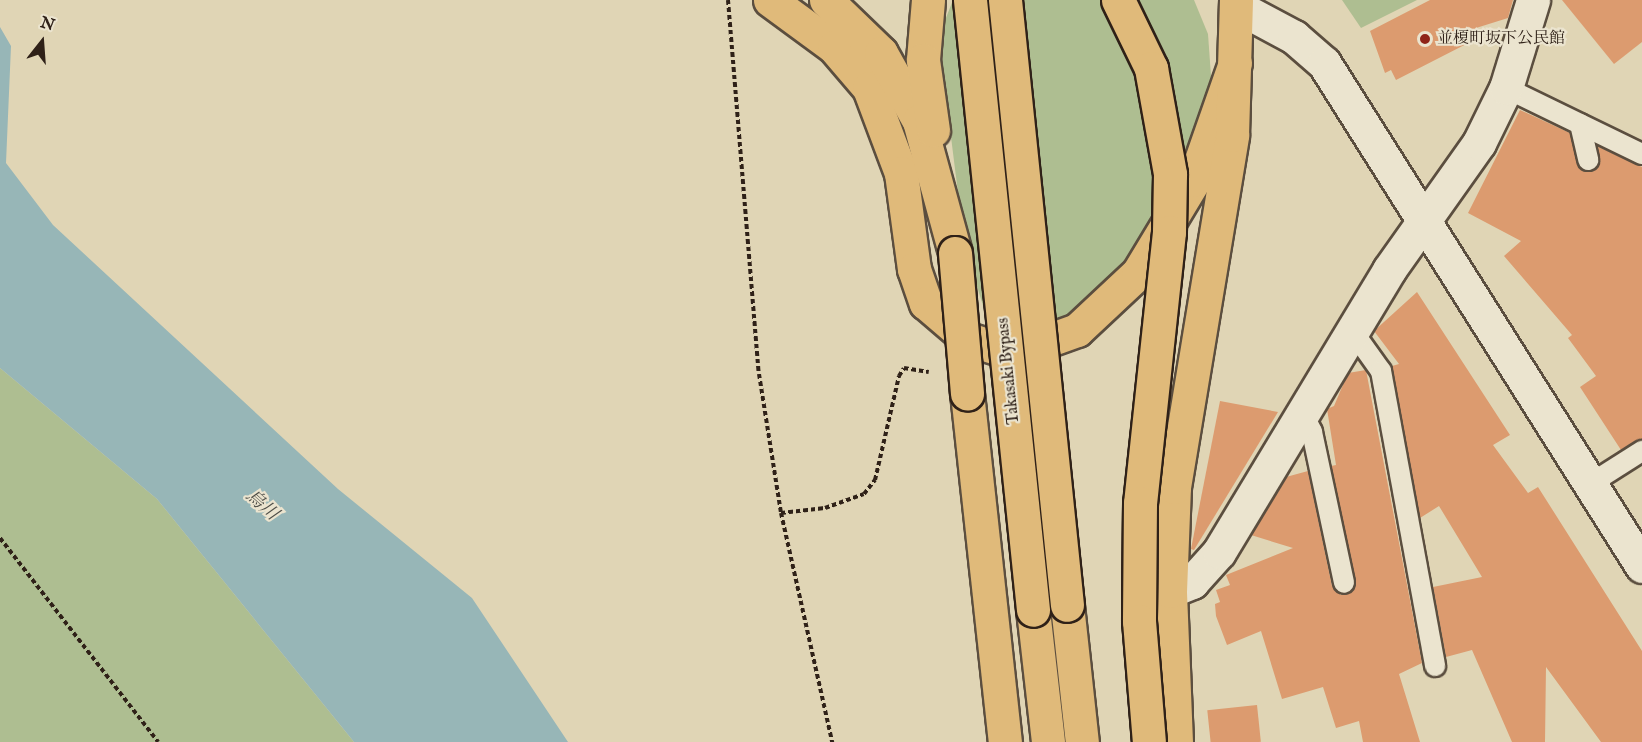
<!DOCTYPE html>
<html>
<head>
<meta charset="utf-8">
<style>
  body { margin:0 }
  #map { position:relative; width:1642px; height:742px; overflow:hidden; background:#e0d5b5; font-family:"IM FELL English","Noto Serif JP",serif }
  div>[style] { position:absolute }
  .green>* { inset:0; background:#aebe91 }
  .water>* { inset:0; background:#97b6b7 }
  .building>* { inset:0; background:#dc9b6f; transform-origin:0 0 }
  .path>* { height:4px; margin-top:-2px; transform-origin:0; background:repeating-linear-gradient(90deg,#2f2118 0 4.5px,transparent 0 7.5px) }
  .roads { filter:drop-shadow(2px 0 #5b4e3f) drop-shadow(-2px 0 #5b4e3f) drop-shadow(0 2px #5b4e3f) drop-shadow(0 -2px #5b4e3f) }
  .service>* { height:20px; margin:-10px; padding:0 10px; transform-origin:10px; border-radius:10px; background:#ebe4cf }
  .minor>* { height:33px; margin:-16.5px; padding:0 16.5px; transform-origin:16.5px; border-radius:16.5px; background:#ebe4cf }
  .tertiary>* { height:33px; margin:-16.5px; padding:0 16.5px; transform-origin:16.5px; border-radius:16.5px; background:#ebe4cf }
  .trunk>* { height:33px; margin:-16.5px; padding:0 16.5px; transform-origin:16.5px; border-radius:16.5px; background:#e0ba7a }
  .bridges { filter:drop-shadow(2px 0 #2f2118) drop-shadow(-2px 0 #2f2118) drop-shadow(0 2px #2f2118) drop-shadow(0 -2px #2f2118) }
  .trunk-bridge>* { height:33px; margin:-16.5px; padding:0 16.5px; transform-origin:16.5px; border-radius:16.5px; background:#e0ba7a }
  .dots>* { width:16px; height:16px; translate:-50% -50%; box-sizing:border-box; border:3px solid #ebe4cf; border-radius:50% }
  span { translate:-50% -50%; white-space:nowrap; text-align:center; line-height:1.15; -webkit-text-stroke:4.5px #ebe4cf; paint-order:stroke }
  .poi-label { font-size:16px; color:#2f2118 }
  .left { translate:0 -50%; text-align:left }
  .street-label { font-size:16px; color:#2f2118 }
  .water-label { font-size:18px; color:#4e4e48; font-style:italic }
  .north { position:absolute; left:12px; top:12px; width:60px; height:60px; -webkit-text-stroke:4px #ebe4cf; paint-order:stroke; rotate:17deg; font-size:16px; font-weight:700; line-height:24px; text-align:center; color:#2f2118 }
  .north::after { content:''; display:block; margin:auto; width:21px; height:27px; background:#2f2118; clip-path:polygon(50% 0,100% 100%,50% 72%,0 100%) }
</style>
</head>
<body>
<div id="map">
  <div class="green">
    <i style="clip-path:polygon(953px 0,1194px 0,1208px 34px,1211px 76px,1204px 124px,1135px 255px,1078px 314px,1021px 334px,990px 328px,965px 248px,940px 50px,940px 33px)"></i>
    <i style="clip-path:polygon(1342px 0,1417px 0,1361px 28px)"></i>
    <i style="clip-path:polygon(0 368px,157px 499px,354px 742px,0 742px)"></i>
  </div>
  <div class="water">
    <i style="clip-path:polygon(0 27px,11px 46px,6px 163px,53px 225px,338px 489px,472px 598px,568px 742px,354px 742px,157px 499px,0 368px)"></i>
  </div>
  <div class="building">
    <i style="clip-path:polygon(1430px 0,1513px 0,1508px 18px,1476px 28px,1480px 37px,1396px 80px,1391px 70px,1385px 73px,1370px 31px)"></i>
    <i style="clip-path:polygon(1562px 0,1642px 0,1642px 42px,1614px 64px)"></i>
    <i style="clip-path:polygon(1520px 110px,1570px 133px,1584px 171px,1599px 164px,1597px 146px,1642px 167px,1642px 439px,1621px 450px,1580px 387px,1596px 376px,1568px 338px,1572px 335px,1504px 256px,1521px 241px,1468px 213px)"></i>
    <i style="clip-path:polygon(1417px 292px,1510px 435px,1493px 445px,1528px 493px,1538px 487px,1642px 651px,1642px 742px,1601px 742px,1546px 667px,1545px 742px,1512px 742px,1472px 650px,1446px 657px,1433px 587px,1482px 577px,1439px 506px,1420px 518px,1392px 366px,1399px 364px,1374px 331px)"></i>
    <i style="clip-path:polygon(1366px 370px,1422px 663px,1399px 674px,1420px 742px,1363px 742px,1359px 721px,1336px 728px,1323px 687px,1282px 699px,1261px 631px,1227px 645px,1216px 616px,1215px 604px,1220px 602px,1216px 590px,1230px 585px,1226px 575px,1293px 548px,1251px 535px,1286px 477px,1308px 471px,1332px 586px,1341px 595px,1355px 587px,1331px 466px,1336px 465px,1327px 409px,1334px 406px,1348px 373px)"></i>
    <i style="clip-path:polygon(1220px 401px,1278px 412px,1194px 550px,1191px 549px)"></i>
    <i style="left:1257px;top:705px;width:37px;height:50px;rotate:84deg"></i>
  </div>
  <div class="path">
    <i style="left:728px;top:0;width:375px;rotate:85.3deg"></i>
    <i style="left:759px;top:374px;width:141px;rotate:81deg"></i>
    <i style="left:781px;top:513px;width:235px;rotate:77.4deg"></i>
    <i style="left:781px;top:513px;width:44px;rotate:-6.5deg"></i>
    <i style="left:825px;top:508px;width:41px;rotate:-19.7deg"></i>
    <i style="left:864px;top:494px;width:18px;rotate:-52deg"></i>
    <i style="left:875px;top:480px;width:107px;rotate:-77deg"></i>
    <i style="left:899px;top:376px;width:9px;rotate:-58deg"></i>
    <i style="left:904px;top:368px;width:25px;rotate:9deg"></i>
    <i style="left:0;top:538px;width:258px;rotate:52.2deg"></i>
  </div>
  <div class="roads">
    <div class="service">
      <i style="left:1506px;top:88px;width:151px;rotate:25.9deg"></i>
      <i style="left:1580px;top:124px;width:37px;rotate:77deg"></i>
      <i style="left:1351px;top:329px;width:52px;rotate:54.5deg"></i>
      <i style="left:1381px;top:371px;width:300px;rotate:79.6deg"></i>
      <i style="left:1300px;top:409px;width:26px;rotate:62deg"></i>
      <i style="left:1312px;top:432px;width:154px;rotate:78deg"></i>
      <i style="left:1590px;top:484px;width:62px;rotate:-32.4deg"></i>
    </div>
    <div class="minor">
      <i style="left:1170px;top:591px;width:24px;rotate:-22deg"></i>
      <i style="left:1192px;top:582px;width:40px;rotate:-48deg"></i>
      <i style="left:1219px;top:552px;width:329px;rotate:-58.9deg"></i>
      <i style="left:1389px;top:270px;width:156px;rotate:-54.7deg"></i>
      <i style="left:1479px;top:143px;width:61px;rotate:-63.9deg"></i>
      <i style="left:1506px;top:88px;width:92px;rotate:-72.9deg"></i>
    </div>
    <div class="tertiary">
      <i style="left:1236px;top:6px;width:66px;rotate:28.1deg"></i>
      <i style="left:1294px;top:37px;width:40px;rotate:41deg"></i>
      <i style="left:1324px;top:63px;width:595px;rotate:57.7deg"></i>
    </div>
    <div class="trunk">
      <i style="left:770px;top:0;width:79px;rotate:36.3deg"></i>
      <i style="left:834px;top:47px;width:54px;rotate:49.5deg"></i>
      <i style="left:869px;top:88px;width:91px;rotate:69.4deg"></i>
      <i style="left:901px;top:173px;width:97px;rotate:82.3deg"></i>
      <i style="left:914px;top:269px;width:36px;rotate:71deg"></i>
      <i style="left:926px;top:303px;width:55px;rotate:40.6deg"></i>
      <i style="left:968px;top:339px;width:47px;rotate:17.3deg"></i>
      <i style="left:1013px;top:353px;width:68px;rotate:-19.8deg"></i>
      <i style="left:1077px;top:330px;width:83px;rotate:-43.1deg"></i>
      <i style="left:1138px;top:273px;width:109px;rotate:-58.9deg"></i>
      <i style="left:1194px;top:180px;width:124px;rotate:-70.7deg"></i>
      <i style="left:826px;top:0;width:76px;rotate:43.9deg"></i>
      <i style="left:881px;top:53px;width:78px;rotate:60.8deg"></i>
      <i style="left:919px;top:121px;width:137px;rotate:74.7deg"></i>
      <i style="left:928px;top:0;width:60px;rotate:94.8deg"></i>
      <i style="left:923px;top:60px;width:71px;rotate:81.9deg"></i>
      <i style="left:967px;top:393px;width:351px;rotate:83.8deg"></i>
      <i style="left:1067px;top:605px;width:138px;rotate:83.8deg"></i>
      <i style="left:1033px;top:610px;width:133px;rotate:83.5deg"></i>
      <i style="left:1176px;top:742px;width:151px;rotate:-92.3deg"></i>
      <i style="left:1170px;top:591px;width:104px;rotate:-87.8deg"></i>
      <i style="left:1174px;top:487px;width:357px;rotate:-80.6deg"></i>
      <i style="left:1232px;top:135px;width:135px;rotate:-88.3deg"></i>
    </div>
  </div>
  <div class="bridges">
    <div class="trunk-bridge">
      <i style="left:970px;top:0;width:613px;rotate:84.1deg"></i>
      <i style="left:1005px;top:0;width:608px;rotate:84.15deg"></i>
      <i style="left:1118px;top:0;width:76px;rotate:64.1deg"></i>
      <i style="left:1151px;top:68px;width:108px;rotate:79.8deg"></i>
      <i style="left:1170px;top:174px;width:58px;rotate:91deg"></i>
      <i style="left:1169px;top:232px;width:273px;rotate:96.1deg"></i>
      <i style="left:1140px;top:503px;width:118px;rotate:90.5deg"></i>
      <i style="left:1139px;top:621px;width:121px;rotate:85.3deg"></i>
      <i style="left:955px;top:253px;width:141px;rotate:85.1deg"></i>
    </div>
  </div>
  <div class="dots">
    <i style="left:1425px;top:39px;background:#8f2418"></i>
  </div>
  <div class="poi-label">
    <span class="left" style="left:1437px;top:39px">並榎町坂下公民館</span>
  </div>
  <div class="street-label">
    <span style="left:1009px;top:371px;rotate:-96deg">Takasaki Bypass</span>
  </div>
  <div class="water-label">
    <span style="left:261px;top:506px;rotate:41deg">烏川</span>
  </div>
  <div class="north">N</div>
</div>
</body>
</html>
